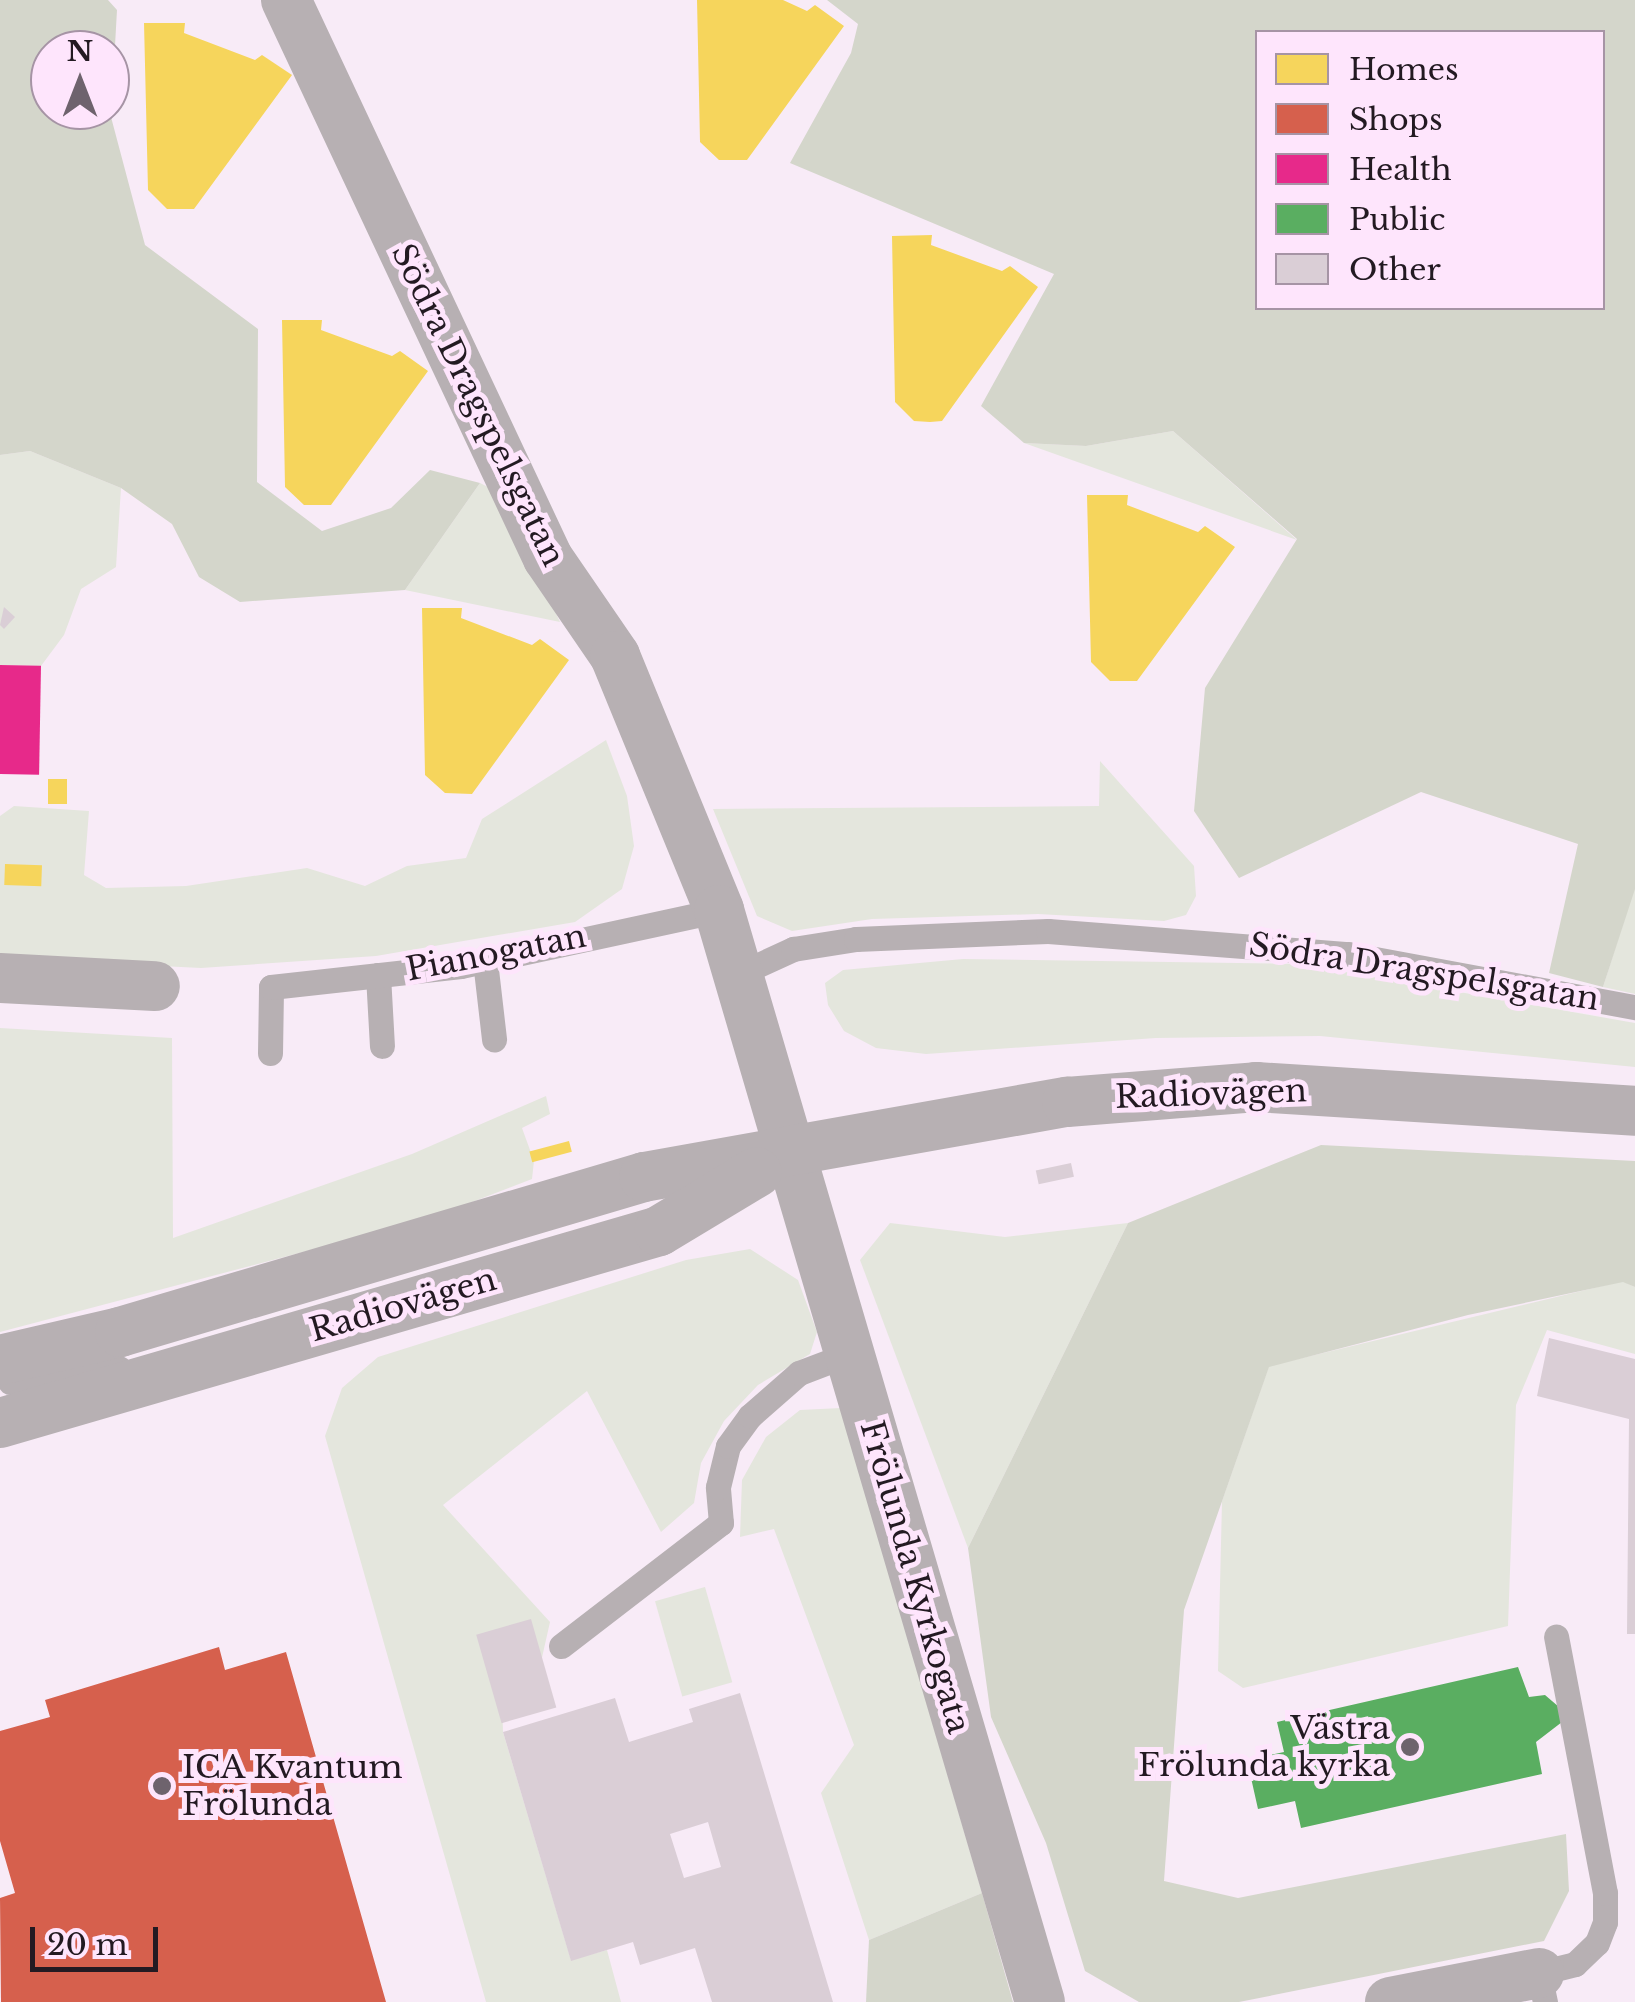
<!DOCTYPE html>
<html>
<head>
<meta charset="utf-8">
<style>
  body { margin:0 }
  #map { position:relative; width:1635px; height:2002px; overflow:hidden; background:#f8ebf7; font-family:"Libre Baskerville",serif }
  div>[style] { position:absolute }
  .green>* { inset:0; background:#e4e6dd; transform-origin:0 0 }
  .forest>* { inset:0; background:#d4d6cb }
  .homes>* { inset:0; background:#f6d55c; transform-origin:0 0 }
  .shops>* { inset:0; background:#d6604d }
  .health>* { inset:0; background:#e7298a; transform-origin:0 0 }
  .public>* { inset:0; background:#5aae61 }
  .building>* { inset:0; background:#daced6; transform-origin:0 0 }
  .lane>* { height:25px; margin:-12.5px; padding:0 12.5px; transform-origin:12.5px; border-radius:12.5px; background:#b7b0b3 }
  .street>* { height:50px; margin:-25px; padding:0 25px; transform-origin:25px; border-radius:25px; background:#b7b0b3 }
  .dots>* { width:28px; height:28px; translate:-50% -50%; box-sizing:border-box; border:5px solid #fee5fc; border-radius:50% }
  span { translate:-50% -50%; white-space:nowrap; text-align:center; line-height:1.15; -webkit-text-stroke:10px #fee5fc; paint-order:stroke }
  .street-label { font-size:32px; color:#231a22 }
  .poi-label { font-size:32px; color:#231a22 }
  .right { translate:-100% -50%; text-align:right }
  .left { translate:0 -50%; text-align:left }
  .legend { position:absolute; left:1255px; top:30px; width:350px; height:280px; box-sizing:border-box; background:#fee5fc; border:2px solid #a694a5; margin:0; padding:12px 18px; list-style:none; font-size:30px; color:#231a22 }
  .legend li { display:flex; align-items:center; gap:20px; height:50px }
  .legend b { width:50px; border:2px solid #a694a5 }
  .north { position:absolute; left:30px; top:30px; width:100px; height:100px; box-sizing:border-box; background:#fee5fc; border:2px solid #a694a5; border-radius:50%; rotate:0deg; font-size:28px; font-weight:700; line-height:40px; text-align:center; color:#231a22 }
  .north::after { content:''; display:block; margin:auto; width:35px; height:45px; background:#6e636d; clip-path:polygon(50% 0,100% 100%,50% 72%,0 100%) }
  .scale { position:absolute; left:30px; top:1927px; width:128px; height:45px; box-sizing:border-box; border:5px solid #231a22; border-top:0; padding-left:12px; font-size:30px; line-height:35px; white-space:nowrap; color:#231a22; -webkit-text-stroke:8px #fee5fc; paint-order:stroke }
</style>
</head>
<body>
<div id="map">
  <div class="green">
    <i style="clip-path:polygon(1173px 431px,1297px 540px,1024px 443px,1086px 446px)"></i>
    <i style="clip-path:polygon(30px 451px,121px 488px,116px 567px,81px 589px,64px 635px,41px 666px,0 665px,0 455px)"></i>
    <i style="clip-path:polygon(480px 483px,500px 493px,560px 622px,405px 590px)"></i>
    <i style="clip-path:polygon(606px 740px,627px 796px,634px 846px,622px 889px,575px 922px,376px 956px,201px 968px,0 958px,0 816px,14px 806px,89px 811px,84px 875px,106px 888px,186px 886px,307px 868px,365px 886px,407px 866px,466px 858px,482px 819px)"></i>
    <i style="clip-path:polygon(1100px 761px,1194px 866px,1196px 896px,1186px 915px,1164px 921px,1038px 914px,872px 919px,792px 931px,757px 916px,713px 809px,1099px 806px)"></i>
    <i style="clip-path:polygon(1634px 889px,1635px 889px,1635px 994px,1603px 987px)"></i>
    <i style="clip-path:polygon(963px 959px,1300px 964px,1635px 1023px,1635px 1067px,1320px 1036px,1156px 1038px,926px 1054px,876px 1048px,844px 1031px,828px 1005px,825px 983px,843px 970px)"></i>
    <i style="clip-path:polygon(0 1028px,172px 1038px,173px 1238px,412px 1154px,546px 1096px,550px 1114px,522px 1128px,534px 1161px,532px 1179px,428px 1219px,0 1332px)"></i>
    <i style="clip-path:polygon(890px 1223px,1005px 1237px,1128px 1223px,968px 1548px,860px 1260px)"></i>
    <i style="clip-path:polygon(750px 1249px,798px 1280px,817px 1332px,810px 1354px,758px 1385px,724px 1421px,701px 1463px,694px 1503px,661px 1532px,587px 1391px,443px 1505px,550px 1622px,541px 1662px,502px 1699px,503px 1732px,571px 1960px,607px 1950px,621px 2002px,486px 2002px,325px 1436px,342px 1388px,378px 1357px,686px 1260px)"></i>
    <i style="clip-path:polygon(1623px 1281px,1635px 1287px,1635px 1354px,1547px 1330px,1516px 1405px,1508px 1626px,1243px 1688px,1218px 1671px,1222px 1501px,1269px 1366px)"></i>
    <i style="clip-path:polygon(841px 1408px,982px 1893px,869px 1940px,821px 1793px,854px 1745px,774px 1529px,740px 1537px,742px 1480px,766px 1437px,800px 1410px)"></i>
    <i style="left:705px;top:1587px;width:99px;height:52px;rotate:74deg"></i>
  </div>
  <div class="forest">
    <i style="clip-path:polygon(evenodd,0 0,108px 0,117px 10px,111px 117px,145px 245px,258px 329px,257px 482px,322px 531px,391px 508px,430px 470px,480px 483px,405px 590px,240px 602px,199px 577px,172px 524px,121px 488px,30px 451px,0 455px,0 0,110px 50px,110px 110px,50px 110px,50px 50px,110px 50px)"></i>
    <i style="clip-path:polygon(evenodd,827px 0,1635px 0,1635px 889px,1603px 987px,1549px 973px,1578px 844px,1421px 792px,1239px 878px,1194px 811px,1205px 688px,1297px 539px,1173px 431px,1086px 446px,1024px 443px,981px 406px,1054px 274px,790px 163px,851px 53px,858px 24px,827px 0,1602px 32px,1602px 308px,1258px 308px,1258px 32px,1602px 32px)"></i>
    <i style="clip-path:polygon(1321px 1145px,1635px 1161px,1635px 1287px,1623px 1282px,1468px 1315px,1269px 1367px,1184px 1610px,1164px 1881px,1238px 1898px,1566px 1834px,1569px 1891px,1544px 1941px,1239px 2002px,1139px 2002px,1085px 1971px,1046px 1843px,991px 1717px,968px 1548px,1128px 1223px)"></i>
    <i style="clip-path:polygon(982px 1893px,1013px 2002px,866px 2002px,869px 1940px)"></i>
  </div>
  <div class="homes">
    <i style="clip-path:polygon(697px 0,783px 0,807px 11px,815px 5px,844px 26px,747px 160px,719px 160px,700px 142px)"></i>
    <i style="clip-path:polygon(144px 23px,185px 23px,184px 33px,255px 60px,262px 55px,292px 75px,194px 209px,167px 209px,148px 190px)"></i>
    <i style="clip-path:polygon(932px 235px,931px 245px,1002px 271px,1010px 266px,1038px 287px,942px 421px,930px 422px,914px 421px,895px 402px,892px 236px)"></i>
    <i style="clip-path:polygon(282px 320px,322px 320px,321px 330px,392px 356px,400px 351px,428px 371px,331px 505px,304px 505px,285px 487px)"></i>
    <i style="clip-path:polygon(1087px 495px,1128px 495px,1127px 505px,1198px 532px,1205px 526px,1235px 547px,1137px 681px,1110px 681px,1091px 662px)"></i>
    <i style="clip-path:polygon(422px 608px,462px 608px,461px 618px,532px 645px,540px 639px,569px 660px,472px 794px,445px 793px,425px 775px)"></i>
    <i style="left:48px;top:779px;width:19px;height:25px"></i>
    <i style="left:5px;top:864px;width:37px;height:21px;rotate:2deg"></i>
    <i style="left:569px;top:1141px;width:11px;height:41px;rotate:75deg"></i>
  </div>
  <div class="shops">
    <i style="clip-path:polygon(219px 1647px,225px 1670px,286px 1652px,386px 2002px,1px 2002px,0 1898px,15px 1893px,0 1841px,0 1731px,50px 1717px,45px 1700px)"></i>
  </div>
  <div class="health">
    <i style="left:0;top:665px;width:41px;height:109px;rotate:1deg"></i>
  </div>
  <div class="public">
    <i style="clip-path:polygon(1518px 1667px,1529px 1697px,1545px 1695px,1559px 1707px,1562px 1722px,1536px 1742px,1542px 1774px,1301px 1828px,1295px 1801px,1258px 1809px,1247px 1760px,1284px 1752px,1277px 1722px)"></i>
  </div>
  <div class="building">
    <i style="clip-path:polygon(4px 607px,15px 617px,4px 629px,0 625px)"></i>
    <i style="left:1071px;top:1163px;width:14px;height:36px;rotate:78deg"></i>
    <i style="clip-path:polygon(1549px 1338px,1635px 1359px,1635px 1634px,1627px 1634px,1629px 1419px,1537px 1396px)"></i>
    <i style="left:531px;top:1619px;width:92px;height:57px;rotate:74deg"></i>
    <i style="clip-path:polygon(evenodd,740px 1693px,833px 2002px,712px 2002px,695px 1948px,640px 1965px,633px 1942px,571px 1961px,503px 1732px,615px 1698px,629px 1742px,693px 1722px,689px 1709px,740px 1693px,708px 1822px,721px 1867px,684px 1878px,670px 1834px,708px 1822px)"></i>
  </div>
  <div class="lane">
    <i style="left:485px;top:961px;width:79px;rotate:83.4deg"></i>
    <i style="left:739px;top:974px;width:60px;rotate:-24.8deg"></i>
    <i style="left:793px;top:949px;width:64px;rotate:-9deg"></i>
    <i style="left:856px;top:939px;width:192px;rotate:-2.4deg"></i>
    <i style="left:1048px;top:931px;width:301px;rotate:4.4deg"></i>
    <i style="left:1348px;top:954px;width:292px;rotate:10.5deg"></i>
    <i style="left:378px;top:975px;width:71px;rotate:86.8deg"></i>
    <i style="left:270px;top:1053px;width:66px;rotate:-89.1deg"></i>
    <i style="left:271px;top:987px;width:191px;rotate:-6.3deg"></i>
    <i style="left:461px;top:966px;width:264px;rotate:-12.2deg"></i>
    <i style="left:10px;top:1382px;width:110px;rotate:-7.3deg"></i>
    <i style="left:561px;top:1646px;width:202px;rotate:-37.6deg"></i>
    <i style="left:721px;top:1523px;width:36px;rotate:-95deg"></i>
    <i style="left:718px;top:1487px;width:42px;rotate:-76.3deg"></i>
    <i style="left:728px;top:1446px;width:37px;rotate:-54deg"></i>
    <i style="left:750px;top:1416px;width:65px;rotate:-41.3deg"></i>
    <i style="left:799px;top:1373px;width:53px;rotate:-20.8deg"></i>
    <i style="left:1545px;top:2002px;width:30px;rotate:-102deg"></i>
    <i style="left:1539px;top:1973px;width:37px;rotate:-14deg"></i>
    <i style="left:1575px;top:1964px;width:30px;rotate:-44deg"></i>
    <i style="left:1597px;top:1943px;width:22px;rotate:-69deg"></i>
    <i style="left:1605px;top:1922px;width:29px;rotate:-90deg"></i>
    <i style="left:1605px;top:1893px;width:261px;rotate:-100.8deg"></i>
  </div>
  <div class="street">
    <i style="left:286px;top:0;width:616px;rotate:64.85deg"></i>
    <i style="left:548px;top:558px;width:119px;rotate:55.6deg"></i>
    <i style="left:615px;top:656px;width:274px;rotate:67.7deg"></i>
    <i style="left:719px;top:910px;width:1138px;rotate:73.62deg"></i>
    <i style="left:0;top:978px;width:155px;rotate:3deg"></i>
    <i style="left:0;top:1360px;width:123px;rotate:-13.1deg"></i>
    <i style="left:120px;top:1332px;width:546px;rotate:-16.48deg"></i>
    <i style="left:644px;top:1177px;width:430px;rotate:-10.1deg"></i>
    <i style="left:1067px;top:1102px;width:190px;rotate:-4.5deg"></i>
    <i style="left:1256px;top:1087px;width:380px;rotate:3.6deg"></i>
    <i style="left:0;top:1423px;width:686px;rotate:-16.24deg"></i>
    <i style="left:659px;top:1231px;width:114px;rotate:-31deg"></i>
    <i style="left:1390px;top:2002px;width:152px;rotate:-11deg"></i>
  </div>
  <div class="dots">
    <i style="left:1410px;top:1747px;background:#6e636d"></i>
    <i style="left:162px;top:1786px;background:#6e636d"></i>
  </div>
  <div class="street-label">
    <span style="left:478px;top:405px;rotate:64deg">Södra Dragspelsgatan</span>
    <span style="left:496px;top:953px;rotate:-11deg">Pianogatan</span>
    <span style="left:1424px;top:972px;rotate:9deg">Södra Dragspelsgatan</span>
    <span style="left:1211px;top:1094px;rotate:-2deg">Radiovägen</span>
    <span style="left:403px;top:1305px;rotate:-16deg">Radiovägen</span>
    <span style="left:915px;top:1577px;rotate:74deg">Frölunda Kyrkogata</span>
  </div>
  <div class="poi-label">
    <span class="right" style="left:1390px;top:1747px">Västra<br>Frölunda kyrka</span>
    <span class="left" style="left:182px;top:1786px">ICA Kvantum<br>Frölunda</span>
  </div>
  <ul class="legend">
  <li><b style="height:28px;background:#f6d55c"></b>Homes</li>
  <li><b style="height:28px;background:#d6604d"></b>Shops</li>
  <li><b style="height:28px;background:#e7298a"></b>Health</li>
  <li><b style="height:28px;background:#5aae61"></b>Public</li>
  <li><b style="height:28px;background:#daced6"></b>Other</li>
  </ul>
  <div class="north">N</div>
  <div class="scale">20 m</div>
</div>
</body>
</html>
